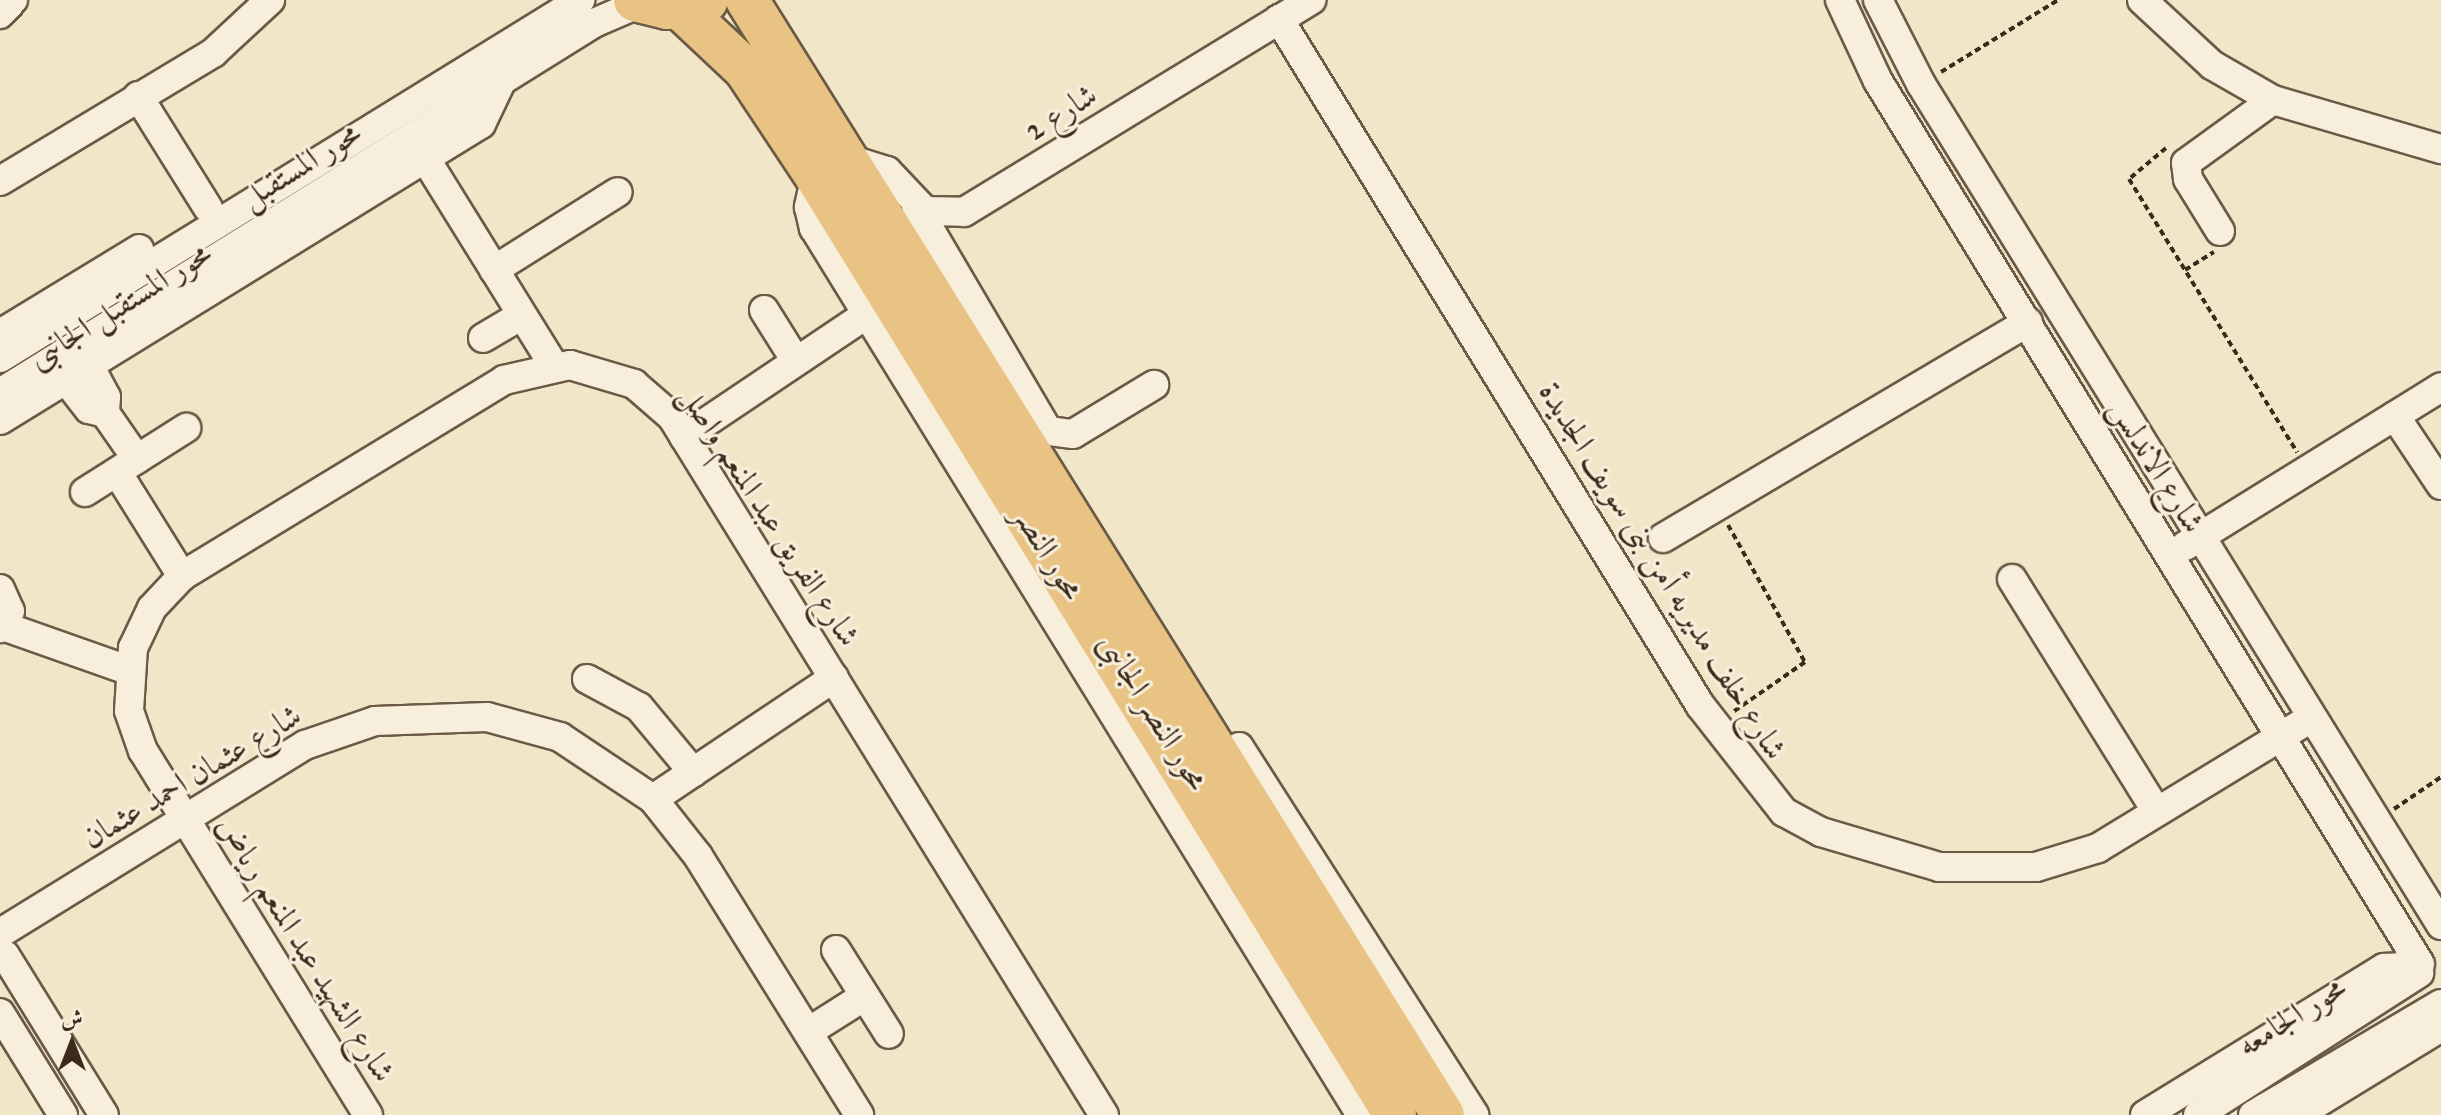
<!DOCTYPE html>
<html>
<head>
<meta charset="utf-8">
<style>
  body { margin:0 }
  #map { position:relative; width:2441px; height:1115px; overflow:hidden; background:#f2e6c9; font-family:"IM FELL Great Primer",Amiri,serif }
  div>[style] { position:absolute }
  .path>* { height:4px; margin-top:-2px; transform-origin:0; background:repeating-linear-gradient(90deg,#3c2b1b 0 6px,transparent 0 10px) }
  .roads { filter:drop-shadow(2px 0 #6a5a46) drop-shadow(-2px 0 #6a5a46) drop-shadow(0 2px #6a5a46) drop-shadow(0 -2px #6a5a46) }
  .minor>* { height:28px; margin:-14px; padding:0 14px; transform-origin:14px; border-radius:14px; background:#f7efdc }
  .highway>* { height:42px; margin:-21px; padding:0 21px; transform-origin:21px; border-radius:21px; background:#e9c384 }
  span { translate:-50% -50%; white-space:nowrap; text-align:center; line-height:1.15; -webkit-text-stroke:6px #f7efdc; paint-order:stroke }
  .street-label { font-size:32px; color:#3c2b1b }
  .north { position:absolute; left:32px; top:1003px; width:80px; height:80px; -webkit-text-stroke:6px #f7efdc; paint-order:stroke; rotate:0deg; font-size:22px; font-weight:700; line-height:32px; text-align:center; color:#3c2b1b }
  .north::after { content:''; display:block; margin:auto; width:28px; height:36px; background:#3c2b1b; clip-path:polygon(50% 0,100% 100%,50% 72%,0 100%) }
</style>
</head>
<body>
<div id="map">
  <div class="path">
    <i style="left:1941px;top:72px;width:137px;rotate:-31.6deg"></i>
    <i style="left:2166px;top:148px;width:48px;rotate:140deg"></i>
    <i style="left:2129px;top:179px;width:321px;rotate:58.4deg"></i>
    <i style="left:2185px;top:270px;width:34px;rotate:-32deg"></i>
    <i style="left:1728px;top:525px;width:157px;rotate:60.7deg"></i>
    <i style="left:1805px;top:662px;width:88px;rotate:145.2deg"></i>
    <i style="left:2394px;top:809px;width:57px;rotate:-34.2deg"></i>
  </div>
  <div class="roads">
    <div class="minor">
      <i style="left:1840px;top:0;width:89px;rotate:64.9deg"></i>
      <i style="left:1878px;top:81px;width:1036px;rotate:58.46deg"></i>
      <i style="left:1878px;top:0;width:94px;rotate:62.9deg"></i>
      <i style="left:1921px;top:84px;width:989px;rotate:58.27deg"></i>
      <i style="left:2142px;top:0;width:96px;rotate:42.9deg"></i>
      <i style="left:2212px;top:65px;width:70px;rotate:29.8deg"></i>
      <i style="left:2273px;top:100px;width:175px;rotate:16.3deg"></i>
      <i style="left:0;top:14px;width:19px;rotate:-47deg"></i>
      <i style="left:1279px;top:19px;width:805px;rotate:58.46deg"></i>
      <i style="left:1700px;top:705px;width:136px;rotate:51.9deg"></i>
      <i style="left:1784px;top:812px;width:42px;rotate:28.4deg"></i>
      <i style="left:1821px;top:832px;width:123px;rotate:16.5deg"></i>
      <i style="left:1939px;top:867px;width:97px"></i>
      <i style="left:2036px;top:867px;width:65px;rotate:-17deg"></i>
      <i style="left:2098px;top:848px;width:250px;rotate:-31.4deg"></i>
      <i style="left:138px;top:96px;width:132px;rotate:58deg"></i>
      <i style="left:425px;top:158px;width:245px;rotate:58.2deg"></i>
      <i style="left:848px;top:159px;width:41px;rotate:17.1deg"></i>
      <i style="left:887px;top:171px;width:55px;rotate:46.5deg"></i>
      <i style="left:925px;top:211px;width:39px;rotate:1deg"></i>
      <i style="left:964px;top:212px;width:407px;rotate:-31.4deg"></i>
      <i style="left:816px;top:176px;width:32px;rotate:103deg"></i>
      <i style="left:809px;top:207px;width:22px;rotate:77deg"></i>
      <i style="left:814px;top:228px;width:1042px;rotate:58.34deg"></i>
      <i style="left:0;top:181px;width:249px;rotate:-31deg"></i>
      <i style="left:213px;top:53px;width:78px;rotate:-42.9deg"></i>
      <i style="left:916px;top:206px;width:261px;rotate:59.6deg"></i>
      <i style="left:1048px;top:431px;width:25px;rotate:7deg"></i>
      <i style="left:1073px;top:434px;width:95px;rotate:-31.2deg"></i>
      <i style="left:2220px;top:231px;width:61px;rotate:-121.6deg"></i>
      <i style="left:2188px;top:179px;width:16px;rotate:-97deg"></i>
      <i style="left:2186px;top:163px;width:107px;rotate:-35.9deg"></i>
      <i style="left:494px;top:270px;width:146px;rotate:-32.2deg"></i>
      <i style="left:764px;top:310px;width:60px;rotate:57.9deg"></i>
      <i style="left:0;top:334px;width:163px;rotate:-31.4deg"></i>
      <i style="left:483px;top:338px;width:45px;rotate:-30.5deg"></i>
      <i style="left:0;top:358px;width:682px;rotate:-31.68deg"></i>
      <i style="left:89px;top:365px;width:36px;rotate:62deg"></i>
      <i style="left:106px;top:397px;width:16px;rotate:94deg"></i>
      <i style="left:105px;top:413px;width:56px;rotate:55.2deg"></i>
      <i style="left:66px;top:380px;width:37px;rotate:52deg"></i>
      <i style="left:89px;top:409px;width:16px;rotate:14deg"></i>
      <i style="left:0;top:393px;width:700px;rotate:-31.92deg"></i>
      <i style="left:594px;top:23px;width:50px;rotate:-23.5deg"></i>
      <i style="left:2395px;top:416px;width:83px;rotate:56.3deg"></i>
      <i style="left:0;top:420px;width:565px;rotate:-31.61deg"></i>
      <i style="left:481px;top:124px;width:47px;rotate:-64.5deg"></i>
      <i style="left:684px;top:437px;width:220px;rotate:-33.9deg"></i>
      <i style="left:117px;top:472px;width:123px;rotate:58deg"></i>
      <i style="left:85px;top:492px;width:120px;rotate:-32.4deg"></i>
      <i style="left:1663px;top:538px;width:424px;rotate:-30.6deg"></i>
      <i style="left:2185px;top:546px;width:301px;rotate:-31.8deg"></i>
      <i style="left:2012px;top:579px;width:274px;rotate:58.1deg"></i>
      <i style="left:0;top:589px;width:24px;rotate:66deg"></i>
      <i style="left:10px;top:611px;width:20px;rotate:120deg"></i>
      <i style="left:3px;top:626px;width:133px;rotate:19.4deg"></i>
      <i style="left:587px;top:679px;width:59px;rotate:28.3deg"></i>
      <i style="left:639px;top:707px;width:85px;rotate:50.3deg"></i>
      <i style="left:1239px;top:747px;width:437px;rotate:57.4deg"></i>
      <i style="left:653px;top:799px;width:218px;rotate:-33.8deg"></i>
      <i style="left:2px;top:932px;width:356px;rotate:-31.7deg"></i>
      <i style="left:305px;top:745px;width:74px;rotate:-18.9deg"></i>
      <i style="left:375px;top:721px;width:112px;rotate:-2deg"></i>
      <i style="left:487px;top:717px;width:76px;rotate:15.3deg"></i>
      <i style="left:560px;top:737px;width:112px;rotate:33.7deg"></i>
      <i style="left:653px;top:799px;width:73px;rotate:51.7deg"></i>
      <i style="left:698px;top:856px;width:305px;rotate:58.1deg"></i>
      <i style="left:836px;top:950px;width:99px;rotate:57.8deg"></i>
      <i style="left:5px;top:955px;width:188px;rotate:58.3deg"></i>
      <i style="left:0;top:1013px;width:120px;rotate:58.3deg"></i>
      <i style="left:808px;top:1032px;width:67px;rotate:-32.3deg"></i>
      <i style="left:2265px;top:1108px;width:52px;rotate:-5.5deg"></i>
      <i style="left:2317px;top:1103px;width:145px;rotate:-31.5deg"></i>
      <i style="left:368px;top:1115px;width:428px;rotate:-121.7deg"></i>
      <i style="left:143px;top:751px;width:42px;rotate:-109.3deg"></i>
      <i style="left:129px;top:711px;width:63px;rotate:-86.4deg"></i>
      <i style="left:133px;top:648px;width:44px;rotate:-64.6deg"></i>
      <i style="left:152px;top:608px;width:44px;rotate:-46.8deg"></i>
      <i style="left:182px;top:576px;width:377px;rotate:-31.3deg"></i>
      <i style="left:504px;top:380px;width:68px;rotate:-12.8deg"></i>
      <i style="left:570px;top:365px;width:67px;rotate:16.5deg"></i>
      <i style="left:634px;top:384px;width:50px;rotate:41deg"></i>
      <i style="left:672px;top:417px;width:821px;rotate:58.25deg"></i>
      <i style="left:2145px;top:1115px;width:281px;rotate:-31.6deg"></i>
      <i style="left:2384px;top:968px;width:35px;rotate:-3deg"></i>
      <i style="left:2198px;top:1115px;width:263px;rotate:-32.7deg"></i>
      <i style="left:2253px;top:1115px;width:218px;rotate:-30.6deg"></i>
    </div>
    <div class="highway">
      <i style="left:635px;top:0;width:33px;rotate:14deg"></i>
      <i style="left:667px;top:8px;width:40px;rotate:-10deg"></i>
      <i style="left:747px;top:0;width:1314px;rotate:58.03deg"></i>
      <i style="left:680px;top:8px;width:89px;rotate:43.2deg"></i>
      <i style="left:745px;top:69px;width:128px;rotate:56.4deg"></i>
      <i style="left:816px;top:176px;width:1103px;rotate:58.34deg"></i>
    </div>
  </div>
  <div class="street-label">
    <span style="left:1061px;top:113px;rotate:-32deg">شارع 2</span>
    <span style="left:301px;top:166px;rotate:-32deg">محور المستقبل</span>
    <span style="left:120px;top:306px;rotate:-32deg">محور المستقبل الجانبى</span>
    <span style="left:2156px;top:466px;rotate:58deg">شارع الاندلس</span>
    <span style="left:769px;top:516px;rotate:57deg">شارع الفريق عبد المنعم واصل</span>
    <span style="left:1048px;top:553px;rotate:58deg">محور النصر</span>
    <span style="left:1662px;top:571px;rotate:58deg">شارع خلف مديريه أمن بنى سويف الجديدة</span>
    <span style="left:1153px;top:712px;rotate:58deg">محور النصر الجانبى</span>
    <span style="left:192px;top:777px;rotate:-31deg">شارع عثمان احمد عثمان</span>
    <span style="left:305px;top:949px;rotate:58deg">شارع الشهيد عبد المنعم رياض</span>
    <span style="left:2292px;top:1017px;rotate:-32deg">محور الجامعه</span>
  </div>
  <div class="north">ش</div>
</div>
</body>
</html>
